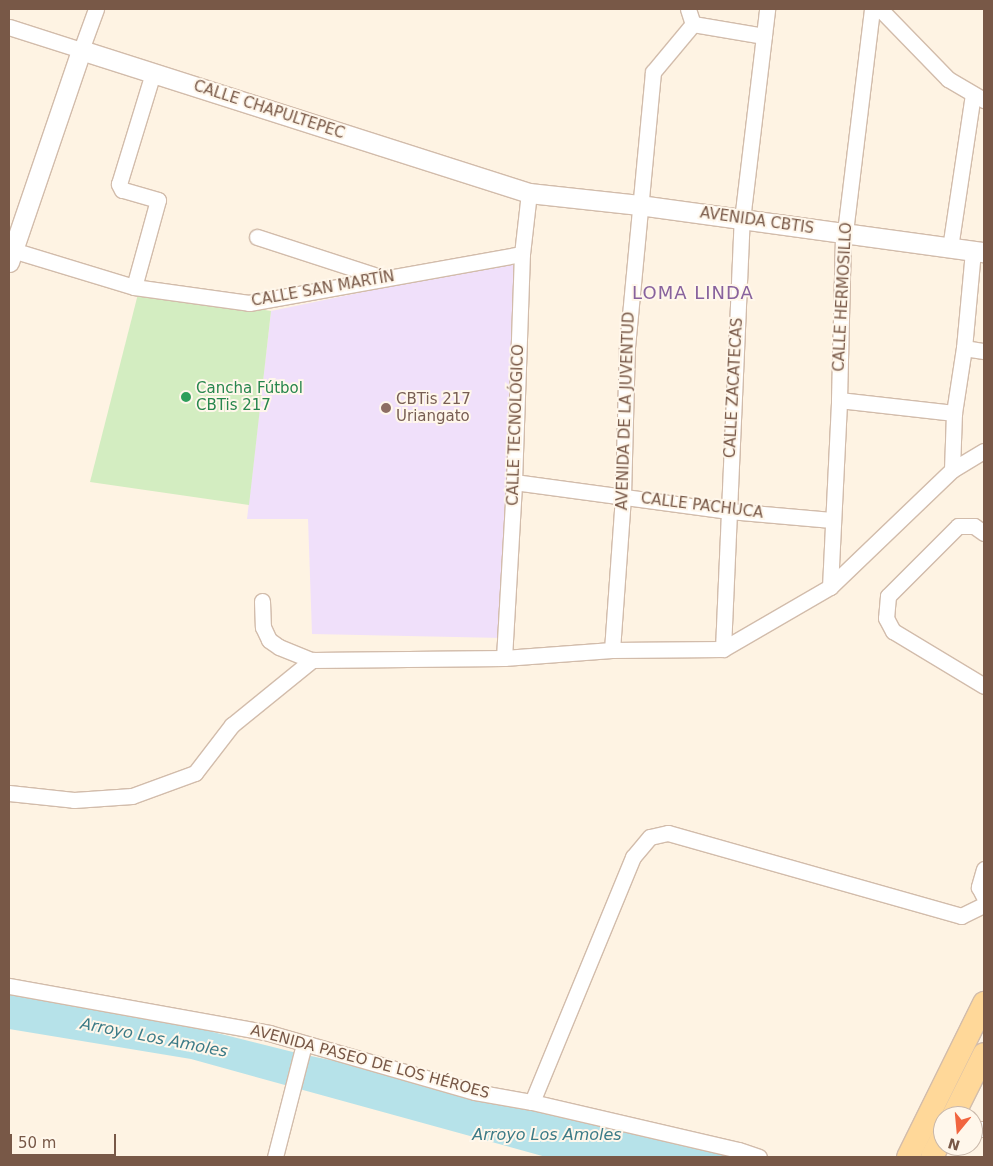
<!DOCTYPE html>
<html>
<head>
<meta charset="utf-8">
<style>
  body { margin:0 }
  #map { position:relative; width:993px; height:1166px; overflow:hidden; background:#fef3e3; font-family:"DejaVu Sans",sans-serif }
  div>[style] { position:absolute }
  .education>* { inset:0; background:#f0e0fa }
  .green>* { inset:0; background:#d3edc1 }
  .water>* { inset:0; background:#b6e2e9 }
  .roads { filter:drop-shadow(1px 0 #d2bcab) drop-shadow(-1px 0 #d2bcab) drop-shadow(0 1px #d2bcab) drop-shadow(0 -1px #d2bcab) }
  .minor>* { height:15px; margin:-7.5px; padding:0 7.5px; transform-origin:7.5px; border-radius:7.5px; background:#fff }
  .tertiary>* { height:19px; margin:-9.5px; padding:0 9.5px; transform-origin:9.5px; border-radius:9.5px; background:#fff }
  .primary>* { height:22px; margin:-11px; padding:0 11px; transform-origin:11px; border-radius:11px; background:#ffd899 }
  .dots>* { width:14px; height:14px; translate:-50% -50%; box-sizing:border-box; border:2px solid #fff7eb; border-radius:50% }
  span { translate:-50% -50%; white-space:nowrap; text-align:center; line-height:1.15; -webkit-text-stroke:4px #fff7eb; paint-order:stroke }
  .street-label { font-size:15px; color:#785847 }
  .leisure-label { font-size:15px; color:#27864d }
  .left { translate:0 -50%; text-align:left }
  .education-label { font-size:15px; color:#785e54 }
  .water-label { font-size:16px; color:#3c7b87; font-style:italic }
  .quarter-label { font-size:18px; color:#88629d; letter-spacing:1px }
  .frame { position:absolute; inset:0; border:10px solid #785847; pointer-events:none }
  .north { position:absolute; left:933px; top:1106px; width:50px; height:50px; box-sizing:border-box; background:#fff7eb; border:1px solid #c9b7a9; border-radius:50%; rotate:197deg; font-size:14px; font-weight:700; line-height:20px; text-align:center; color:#785847 }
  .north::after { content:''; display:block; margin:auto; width:18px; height:22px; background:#f1653f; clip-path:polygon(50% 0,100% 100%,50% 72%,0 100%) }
  .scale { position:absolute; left:10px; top:1134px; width:106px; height:22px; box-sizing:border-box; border:2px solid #785847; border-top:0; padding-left:6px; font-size:15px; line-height:18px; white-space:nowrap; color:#785847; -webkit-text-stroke:4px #fff7eb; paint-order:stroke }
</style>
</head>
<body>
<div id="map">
  <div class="education">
    <i style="clip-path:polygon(519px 260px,503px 638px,312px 634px,308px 519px,247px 519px,271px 311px)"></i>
  </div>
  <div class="green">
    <i style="clip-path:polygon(139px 290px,271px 311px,249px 505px,90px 482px)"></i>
  </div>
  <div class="water">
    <i style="clip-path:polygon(9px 992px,97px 1010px,181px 1024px,301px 1054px,379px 1070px,471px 1097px,745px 1157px,546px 1157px,191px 1059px,9px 1029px)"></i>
  </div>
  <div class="roads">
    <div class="minor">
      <i style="left:688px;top:9px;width:16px;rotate:72deg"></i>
      <i style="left:880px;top:9px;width:98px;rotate:45.8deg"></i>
      <i style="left:948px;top:79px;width:42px;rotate:30.3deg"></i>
      <i style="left:693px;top:24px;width:72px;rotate:9.6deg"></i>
      <i style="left:9px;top:27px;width:76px;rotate:17.7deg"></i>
      <i style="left:81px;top:50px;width:44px;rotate:-69.9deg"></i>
      <i style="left:257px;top:237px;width:133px;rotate:18deg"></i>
      <i style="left:950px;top:248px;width:155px;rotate:-81.5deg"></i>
      <i style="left:9px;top:249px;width:131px;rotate:16.9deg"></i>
      <i style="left:134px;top:287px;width:116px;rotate:7.9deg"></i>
      <i style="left:249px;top:303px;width:277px;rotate:-10.2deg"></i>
      <i style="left:134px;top:287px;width:90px;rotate:-74.6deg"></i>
      <i style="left:158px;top:200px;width:37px;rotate:-164deg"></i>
      <i style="left:122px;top:190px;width:7px;rotate:-117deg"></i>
      <i style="left:119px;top:184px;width:116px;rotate:-73deg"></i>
      <i style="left:964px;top:348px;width:20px;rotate:9deg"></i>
      <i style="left:839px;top:400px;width:116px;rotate:6.4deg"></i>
      <i style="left:952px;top:470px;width:57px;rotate:-88deg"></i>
      <i style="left:954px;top:413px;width:66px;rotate:-81.3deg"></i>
      <i style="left:964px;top:348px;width:97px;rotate:-84.7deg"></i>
      <i style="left:514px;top:482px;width:217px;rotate:7.7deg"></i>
      <i style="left:729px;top:511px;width:103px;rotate:5deg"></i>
      <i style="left:984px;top:533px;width:12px;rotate:-145deg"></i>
      <i style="left:974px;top:526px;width:16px;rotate:180deg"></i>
      <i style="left:958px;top:526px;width:99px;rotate:135deg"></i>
      <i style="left:888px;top:596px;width:22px;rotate:95deg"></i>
      <i style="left:886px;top:618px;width:15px;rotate:62deg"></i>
      <i style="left:893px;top:631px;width:106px;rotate:31.1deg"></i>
      <i style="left:830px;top:587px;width:187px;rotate:-87.2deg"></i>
      <i style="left:839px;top:400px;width:167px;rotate:-88.6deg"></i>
      <i style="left:843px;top:233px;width:9px;rotate:-72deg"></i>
      <i style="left:846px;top:224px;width:217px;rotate:-83.1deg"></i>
      <i style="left:262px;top:601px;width:26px;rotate:88deg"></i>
      <i style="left:263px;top:627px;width:14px;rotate:65deg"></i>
      <i style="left:269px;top:640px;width:12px;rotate:35deg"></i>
      <i style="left:279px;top:647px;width:35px;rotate:22deg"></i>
      <i style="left:723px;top:649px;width:429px;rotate:-87.5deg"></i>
      <i style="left:742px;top:220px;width:212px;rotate:-83.2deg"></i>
      <i style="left:612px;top:650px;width:154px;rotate:-85.9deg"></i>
      <i style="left:623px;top:496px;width:149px;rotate:-88.5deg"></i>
      <i style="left:627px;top:347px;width:276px;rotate:-84.6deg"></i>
      <i style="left:653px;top:72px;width:62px;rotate:-50.2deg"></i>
      <i style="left:504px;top:658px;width:176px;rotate:-86.7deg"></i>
      <i style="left:514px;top:482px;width:228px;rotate:-88deg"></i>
      <i style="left:522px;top:254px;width:61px;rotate:-83.5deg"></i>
      <i style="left:9px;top:793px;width:65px;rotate:6.1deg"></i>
      <i style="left:74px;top:800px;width:58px;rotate:-3.9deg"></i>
      <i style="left:132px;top:796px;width:67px;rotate:-20.1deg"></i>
      <i style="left:195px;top:773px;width:61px;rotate:-52.4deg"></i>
      <i style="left:232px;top:725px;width:103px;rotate:-39.1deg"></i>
      <i style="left:312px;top:660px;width:192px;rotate:-0.6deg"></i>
      <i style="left:504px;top:658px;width:108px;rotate:-4.2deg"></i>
      <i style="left:612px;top:650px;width:111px;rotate:-0.5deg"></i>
      <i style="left:723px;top:649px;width:124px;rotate:-30.1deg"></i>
      <i style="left:830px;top:587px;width:169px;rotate:-43.8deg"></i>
      <i style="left:952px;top:470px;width:37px;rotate:-31deg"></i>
      <i style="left:984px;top:869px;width:19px;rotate:106deg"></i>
      <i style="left:979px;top:887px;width:11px;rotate:63deg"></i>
      <i style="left:9px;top:986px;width:264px;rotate:10.2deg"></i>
      <i style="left:269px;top:1033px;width:214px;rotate:16deg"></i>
      <i style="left:475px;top:1092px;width:58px;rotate:10deg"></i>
      <i style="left:532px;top:1102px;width:212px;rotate:13.1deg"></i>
      <i style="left:739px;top:1150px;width:21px;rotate:19deg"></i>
      <i style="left:532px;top:1102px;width:265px;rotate:-67.6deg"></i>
      <i style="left:633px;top:857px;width:26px;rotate:-50deg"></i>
      <i style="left:650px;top:837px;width:18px;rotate:-13deg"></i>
      <i style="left:668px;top:833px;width:305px;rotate:15.8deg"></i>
      <i style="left:961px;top:916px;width:25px;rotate:-26deg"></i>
      <i style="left:973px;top:1129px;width:11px"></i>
      <i style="left:275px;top:1157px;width:117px;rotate:-75.6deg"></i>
    </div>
    <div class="tertiary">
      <i style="left:9px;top:262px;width:224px;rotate:-71.2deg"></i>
      <i style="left:81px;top:50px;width:470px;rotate:17.7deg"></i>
      <i style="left:529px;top:193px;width:111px;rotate:6.2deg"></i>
      <i style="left:639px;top:205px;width:348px;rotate:7.8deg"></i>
    </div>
    <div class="primary">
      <i style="left:953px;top:1116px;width:69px;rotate:-63.4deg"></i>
      <i style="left:908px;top:1157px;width:172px;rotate:-63.7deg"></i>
      <i style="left:932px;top:1157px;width:25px;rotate:-63deg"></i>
    </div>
  </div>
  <div class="dots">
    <i style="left:186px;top:397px;background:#2e9e5b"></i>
    <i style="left:386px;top:408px;background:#8d6e63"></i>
  </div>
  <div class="street-label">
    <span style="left:269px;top:110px;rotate:18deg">CALLE CHAPULTEPEC</span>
    <span style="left:757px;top:221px;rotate:8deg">AVENIDA CBTIS</span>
    <span style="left:323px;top:289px;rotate:-10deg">CALLE SAN MARTÍN</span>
    <span style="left:843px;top:297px;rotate:-87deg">CALLE HERMOSILLO</span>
    <span style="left:734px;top:388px;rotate:-87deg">CALLE ZACATECAS</span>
    <span style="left:626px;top:411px;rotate:-88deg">AVENIDA DE LA JUVENTUD</span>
    <span style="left:516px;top:425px;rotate:-88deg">CALLE TECNOLÓGICO</span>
    <span style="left:702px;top:506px;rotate:7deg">CALLE PACHUCA</span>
    <span style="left:370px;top:1062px;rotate:15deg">AVENIDA PASEO DE LOS HÉROES</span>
  </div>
  <div class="leisure-label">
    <span class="left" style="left:196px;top:397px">Cancha Fútbol<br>CBTis 217</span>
  </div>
  <div class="education-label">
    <span class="left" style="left:396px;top:408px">CBTis 217<br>Uriangato</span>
  </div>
  <div class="water-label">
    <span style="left:154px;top:1038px;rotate:11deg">Arroyo Los Amoles</span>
    <span style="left:547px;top:1135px">Arroyo Los Amoles</span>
  </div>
  <div class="quarter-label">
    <span style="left:693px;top:293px">LOMA LINDA</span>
  </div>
  <div class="frame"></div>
  <div class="north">N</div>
  <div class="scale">50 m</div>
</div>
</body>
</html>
